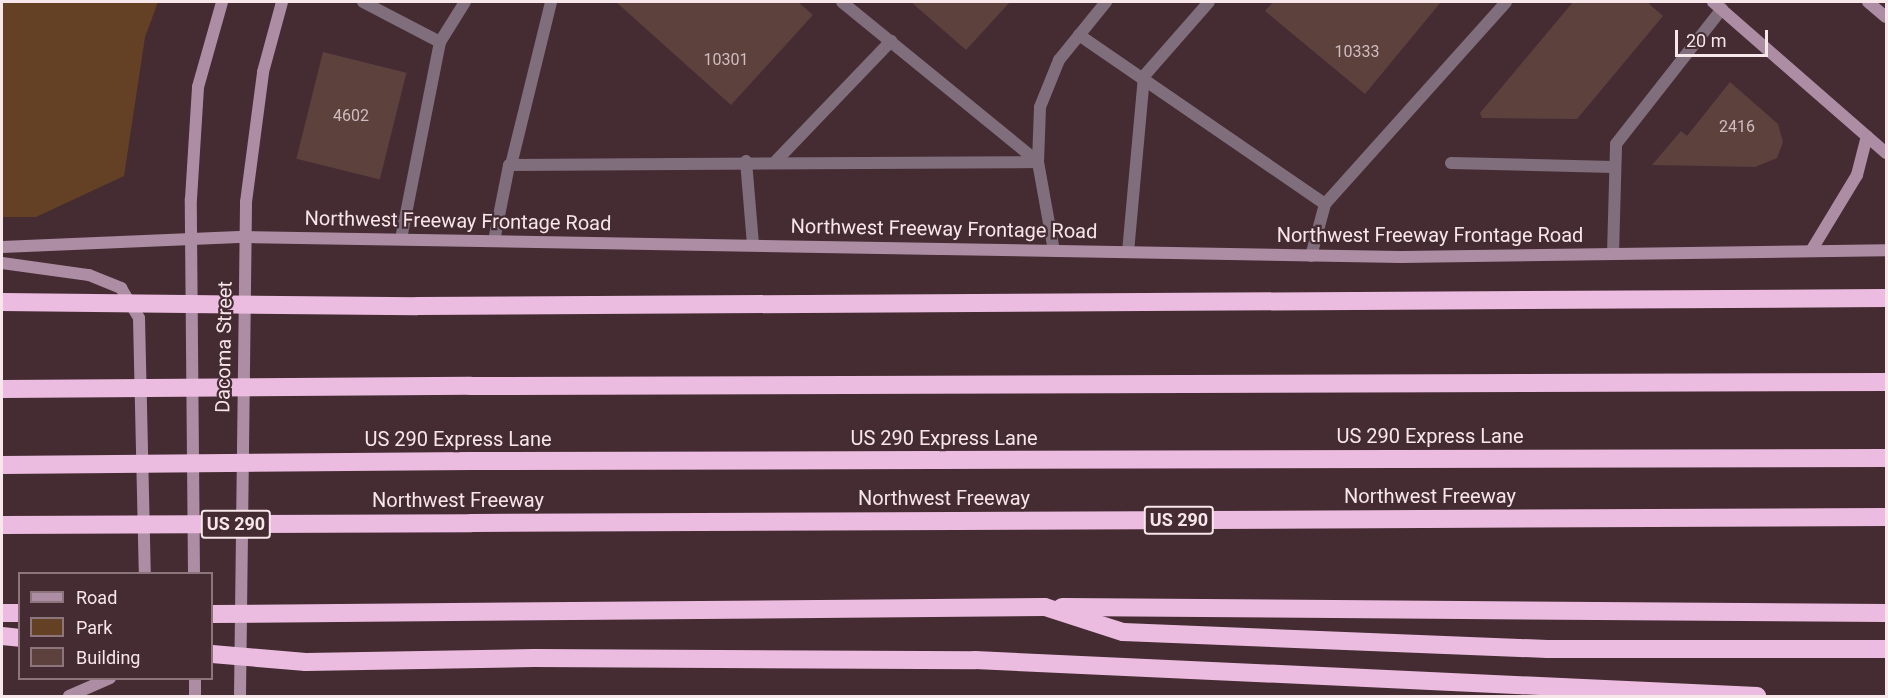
<!DOCTYPE html>
<html>
<head>
<meta charset="utf-8">
<style>
  body { margin:0 }
  #map { position:relative; width:1888px; height:698px; overflow:hidden; background:#452c33; font-family:Roboto,sans-serif }
  div>[style] { position:absolute }
  .green>* { inset:0; background:#644025 }
  .building>* { inset:0; background:#5c413d; transform-origin:0 0 }
  .lane>* { height:12px; margin:-6px; padding:0 6px; transform-origin:6px; border-radius:6px; background:#816e7c }
  .secondary>* { height:12px; margin:-6px; padding:0 6px; transform-origin:6px; border-radius:6px; background:#ad8da4 }
  .highway>* { height:18px; margin:-9px; padding:0 9px; transform-origin:9px; border-radius:9px; background:#ecbce0 }
  .highway-bridge>* { height:18px; margin:-9px; padding:0 9px; transform-origin:9px; border-radius:9px; background:#ecbce0 }
  span { translate:-50% -50%; white-space:nowrap; text-align:center; line-height:1.15; -webkit-text-stroke:4.5px #452c33; paint-order:stroke }
  .number-label { font-size:16px; color:#d0bdbf }
  .number-label span { -webkit-text-stroke-width:0 }
  .shield-label span { padding:2px 4px; background:#452c33; border:2px solid; border-radius:4px; -webkit-text-stroke-width:0 }
  .shield-label { font-size:18px; color:#f7e6ea; font-weight:700 }
  .street-label { font-size:20px; color:#f7e6ea }
  .frame { position:absolute; inset:0; border:3px solid #f7e6ea; pointer-events:none }
  .legend { position:absolute; left:18px; top:572px; width:195px; height:108px; box-sizing:border-box; background:#452c33; border:2px solid #8c767c; margin:0; padding:8px 10px; list-style:none; font-size:18px; color:#f7e6ea }
  .legend li { display:flex; align-items:center; gap:12px; height:30px }
  .legend b { width:30px; border:2px solid #8c767c }
  .scale { position:absolute; left:1675px; top:30px; width:93px; height:27px; box-sizing:border-box; border:3px solid #f7e6ea; border-top:0; padding-left:8px; font-size:18px; line-height:21px; white-space:nowrap; color:#f7e6ea; -webkit-text-stroke:4px #452c33; paint-order:stroke }
</style>
</head>
<body>
<div id="map">
  <div class="green">
    <i style="clip-path:polygon(2px 2px,158px 2px,145px 37px,124px 176px,36px 217px,2px 217px)"></i>
  </div>
  <div class="building">
    <i style="clip-path:polygon(616px 2px,798px 2px,813px 15px,731px 105px)"></i>
    <i style="clip-path:polygon(911px 2px,1010px 2px,966px 50px)"></i>
    <i style="clip-path:polygon(1273px 2px,1441px 2px,1365px 94px,1265px 11px)"></i>
    <i style="clip-path:polygon(1573px 2px,1647px 2px,1663px 16px,1577px 119px,1482px 118px,1480px 113px)"></i>
    <i style="left:323px;top:52px;width:86px;height:110px;rotate:14deg"></i>
    <i style="clip-path:polygon(1730px 82px,1778px 124px,1783px 142px,1777px 158px,1755px 167px,1652px 165px,1681px 131px,1687px 136px)"></i>
  </div>
  <div class="lane">
    <i style="left:363px;top:2px;width:87px;rotate:27.5deg"></i>
    <i style="left:440px;top:42px;width:201px;rotate:101.2deg"></i>
    <i style="left:842px;top:2px;width:253px;rotate:39.2deg"></i>
    <i style="left:1079px;top:35px;width:298px;rotate:34.5deg"></i>
    <i style="left:440px;top:42px;width:47px;rotate:-58deg"></i>
    <i style="left:746px;top:161px;width:84px;rotate:85.2deg"></i>
    <i style="left:775px;top:162px;width:168px;rotate:-46.2deg"></i>
    <i style="left:1451px;top:163px;width:162px;rotate:1.4deg"></i>
    <i style="left:511px;top:165px;width:168px;rotate:-76.2deg"></i>
    <i style="left:494px;top:241px;width:77px;rotate:-78.8deg"></i>
    <i style="left:509px;top:165px;width:529px;rotate:-0.32deg"></i>
    <i style="left:1054px;top:251px;width:90px;rotate:-100.2deg"></i>
    <i style="left:1038px;top:162px;width:55px;rotate:-87.9deg"></i>
    <i style="left:1040px;top:107px;width:51px;rotate:-68deg"></i>
    <i style="left:1059px;top:60px;width:75px;rotate:-51deg"></i>
    <i style="left:1128px;top:252px;width:177px;rotate:-84.8deg"></i>
    <i style="left:1144px;top:76px;width:98px;rotate:-48.7deg"></i>
    <i style="left:1613px;top:254px;width:110px;rotate:-88.4deg"></i>
    <i style="left:1616px;top:144px;width:172px;rotate:-51.9deg"></i>
    <i style="left:1311px;top:256px;width:54px;rotate:-74.9deg"></i>
    <i style="left:1325px;top:204px;width:271px;rotate:-48.1deg"></i>
  </div>
  <div class="secondary">
    <i style="left:1713px;top:2px;width:230px;rotate:41.1deg"></i>
    <i style="left:1868px;top:2px;width:23px;rotate:40deg"></i>
    <i style="left:2px;top:247px;width:243px;rotate:-2.4deg"></i>
    <i style="left:245px;top:237px;width:1156px;rotate:0.99deg"></i>
    <i style="left:1401px;top:257px;width:485px;rotate:-0.8deg"></i>
    <i style="left:1811px;top:251px;width:89px;rotate:-58.8deg"></i>
    <i style="left:1857px;top:175px;width:40px;rotate:-75.6deg"></i>
    <i style="left:2px;top:263px;width:88px;rotate:7.9deg"></i>
    <i style="left:89px;top:275px;width:35px;rotate:22deg"></i>
    <i style="left:121px;top:288px;width:35px;rotate:59deg"></i>
    <i style="left:139px;top:318px;width:256px;rotate:88.7deg"></i>
    <i style="left:194px;top:574px;width:375px;rotate:-90.5deg"></i>
    <i style="left:191px;top:199px;width:112px;rotate:-86.4deg"></i>
    <i style="left:198px;top:87px;width:88px;rotate:-74.2deg"></i>
    <i style="left:195px;top:678px;width:18px;rotate:90deg"></i>
    <i style="left:69px;top:696px;width:45px;rotate:-23.7deg"></i>
    <i style="left:240px;top:696px;width:494px;rotate:-89.3deg"></i>
    <i style="left:246px;top:202px;width:131px;rotate:-82.5deg"></i>
    <i style="left:263px;top:72px;width:73px;rotate:-74.8deg"></i>
  </div>
  <div class="highway">
    <i style="left:471px;top:386px;width:1415px;rotate:-0.16deg"></i>
    <i style="left:472px;top:461px;width:1414px;rotate:-0.12deg"></i>
    <i style="left:471px;top:523px;width:1415px;rotate:-0.24deg"></i>
    <i style="left:1045px;top:607px;width:82px;rotate:17.8deg"></i>
    <i style="left:1123px;top:632px;width:425px;rotate:2.3deg"></i>
    <i style="left:1548px;top:649px;width:338px"></i>
    <i style="left:1062px;top:607px;width:824px;rotate:0.42deg"></i>
    <i style="left:2px;top:613px;width:18px"></i>
    <i style="left:2px;top:636px;width:18px;rotate:6deg"></i>
    <i style="left:534px;top:658px;width:441px;rotate:0.3deg"></i>
    <i style="left:975px;top:660px;width:783px;rotate:2.64deg"></i>
  </div>
  <div class="highway-bridge">
    <i style="left:2px;top:302px;width:415px;rotate:0.6deg"></i>
    <i style="left:417px;top:306px;width:1469px;rotate:-0.31deg"></i>
    <i style="left:2px;top:389px;width:469px;rotate:-0.4deg"></i>
    <i style="left:2px;top:465px;width:470px;rotate:-0.5deg"></i>
    <i style="left:2px;top:525px;width:469px;rotate:-0.2deg"></i>
    <i style="left:212px;top:614px;width:833px;rotate:-0.48deg"></i>
    <i style="left:212px;top:654px;width:94px;rotate:4.9deg"></i>
    <i style="left:306px;top:662px;width:228px;rotate:-1deg"></i>
  </div>
  <div class="number-label">
    <span style="left:1357px;top:52px">10333</span>
    <span style="left:726px;top:60px">10301</span>
    <span style="left:351px;top:116px">4602</span>
    <span style="left:1737px;top:127px">2416</span>
  </div>
  <div class="shield-label">
    <span style="left:1179px;top:520px">US 290</span>
    <span style="left:236px;top:524px">US 290</span>
  </div>
  <div class="street-label">
    <span style="left:458px;top:221px;rotate:1deg">Northwest Freeway Frontage Road</span>
    <span style="left:944px;top:229px;rotate:1deg">Northwest Freeway Frontage Road</span>
    <span style="left:1430px;top:235px">Northwest Freeway Frontage Road</span>
    <span style="left:224px;top:347px;rotate:-89deg">Dacoma Street</span>
    <span style="left:1430px;top:436px">US 290 Express Lane</span>
    <span style="left:944px;top:438px">US 290 Express Lane</span>
    <span style="left:458px;top:439px">US 290 Express Lane</span>
    <span style="left:1430px;top:496px">Northwest Freeway</span>
    <span style="left:944px;top:498px">Northwest Freeway</span>
    <span style="left:458px;top:500px">Northwest Freeway</span>
  </div>
  <div class="frame"></div>
  <ul class="legend">
  <li><b style="height:8px;background:#ad8da4"></b>Road</li>
  <li><b style="height:16px;background:#644025"></b>Park</li>
  <li><b style="height:16px;background:#5c413d"></b>Building</li>
  </ul>
  <div class="scale">20 m</div>
</div>
</body>
</html>
